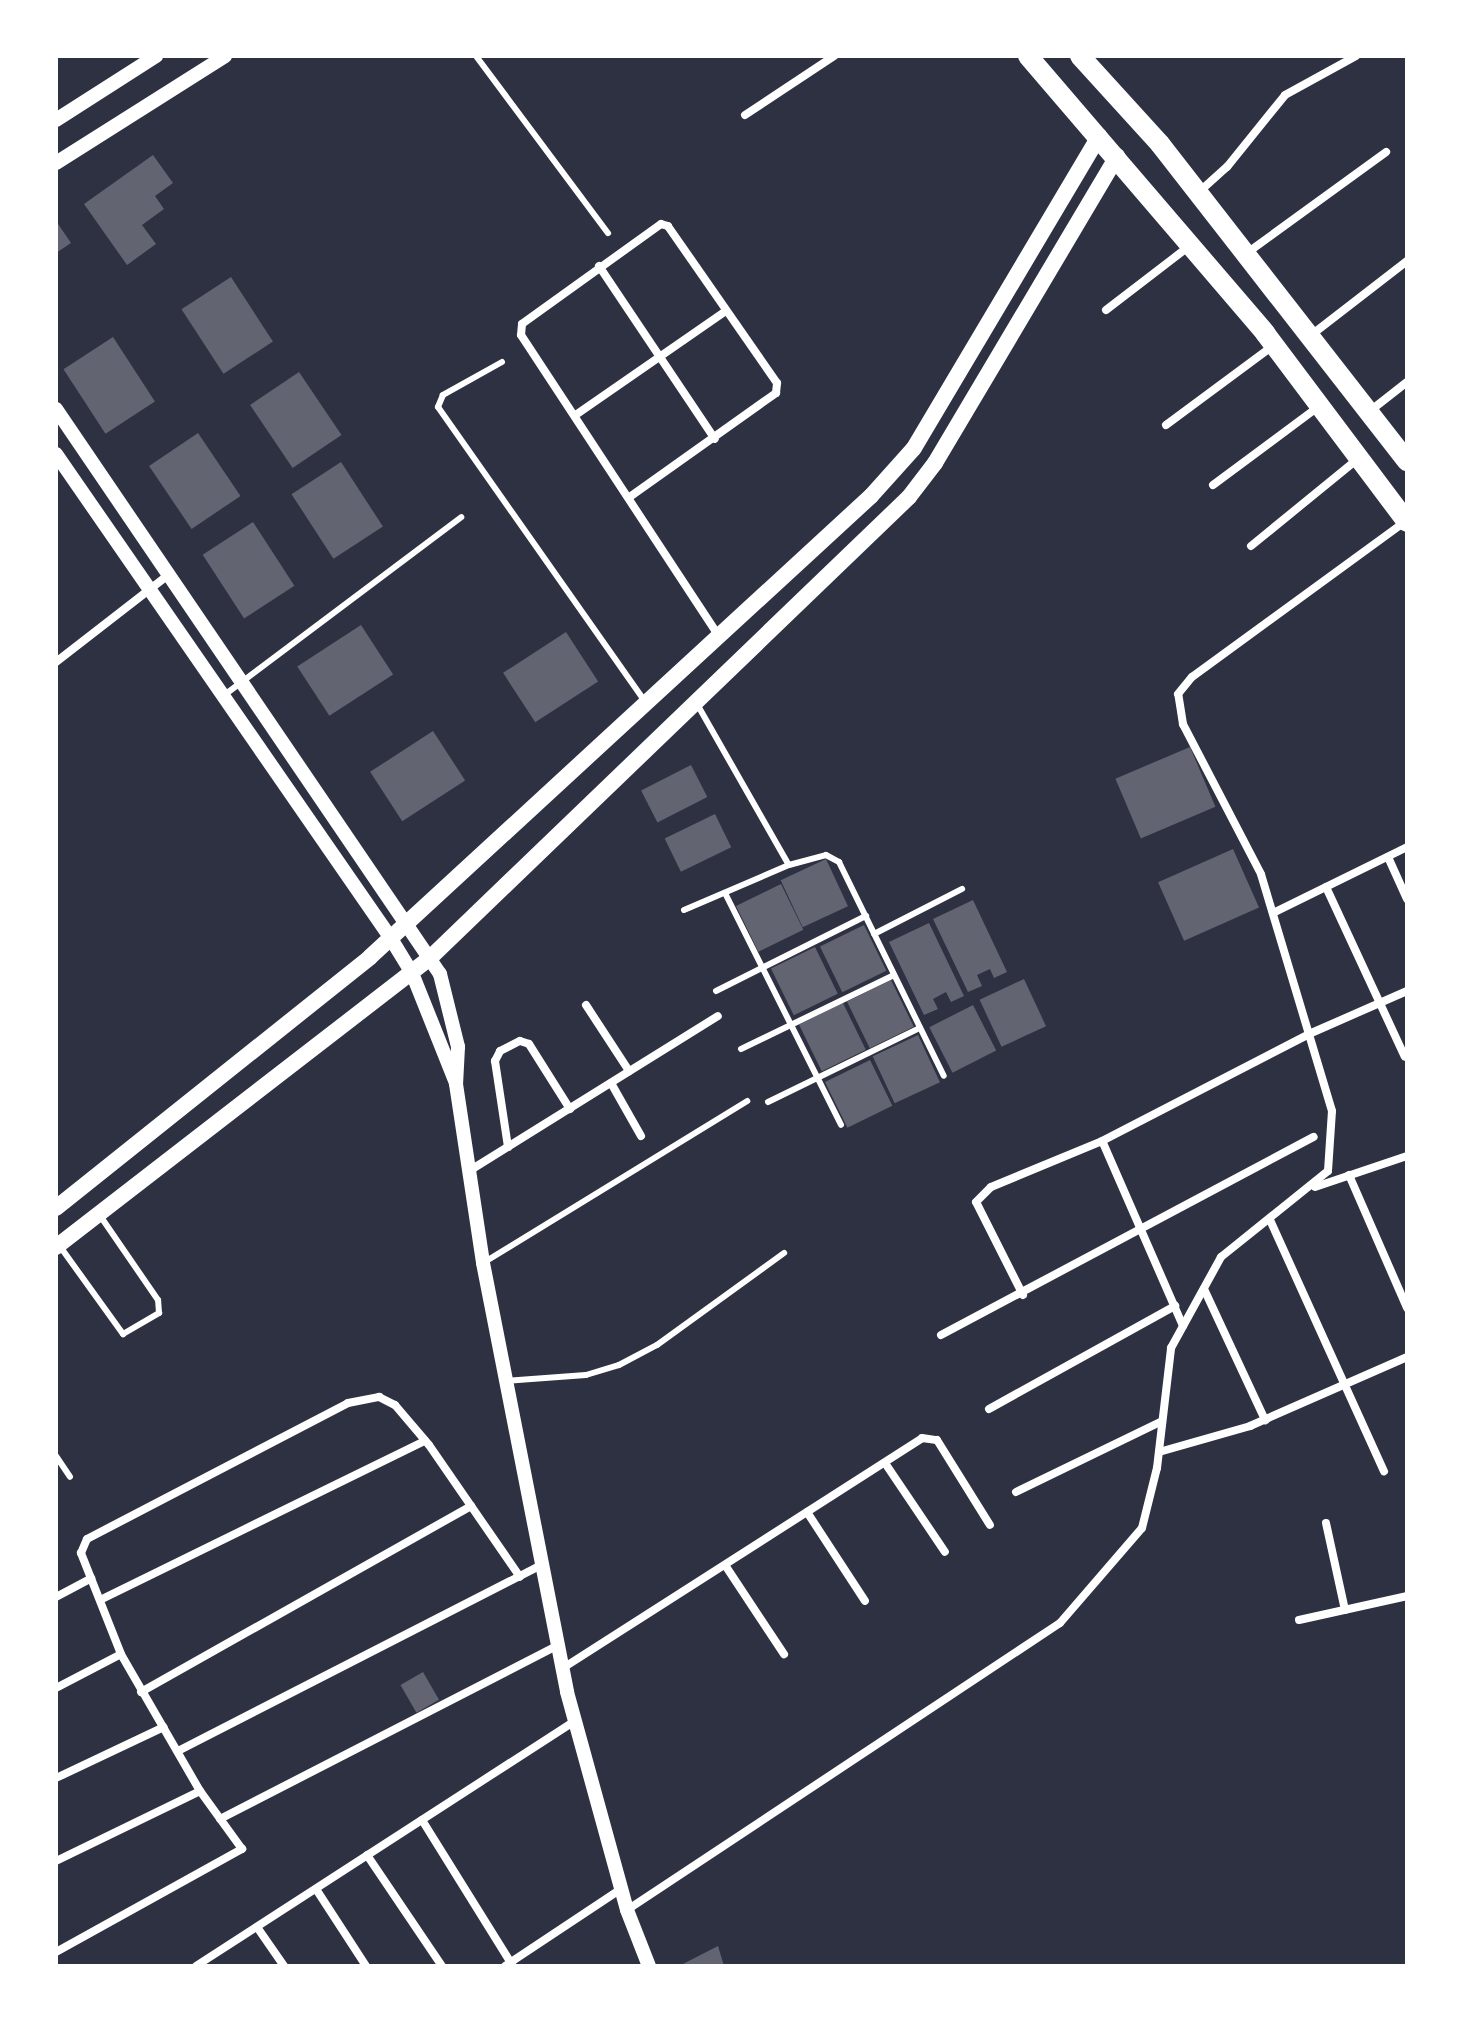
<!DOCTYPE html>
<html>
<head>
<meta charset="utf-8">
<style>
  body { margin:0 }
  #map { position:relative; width:1463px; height:2022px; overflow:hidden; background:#2d3142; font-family:"Golos Text",sans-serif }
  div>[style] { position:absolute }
  .building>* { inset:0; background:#626471; transform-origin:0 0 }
  .service>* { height:6px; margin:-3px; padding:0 3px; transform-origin:3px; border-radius:3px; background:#fff }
  .minor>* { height:8px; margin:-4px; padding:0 4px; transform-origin:4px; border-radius:4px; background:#fff }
  .tertiary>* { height:14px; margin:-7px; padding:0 7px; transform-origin:7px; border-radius:7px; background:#fff }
  .secondary>* { height:16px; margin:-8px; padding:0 8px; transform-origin:8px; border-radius:8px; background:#fff }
  .primary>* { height:20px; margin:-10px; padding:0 10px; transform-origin:10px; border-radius:10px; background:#fff }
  span { translate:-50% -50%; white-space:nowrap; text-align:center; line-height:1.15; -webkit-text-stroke:8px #fff; paint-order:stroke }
  .frame { position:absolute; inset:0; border:58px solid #fff; pointer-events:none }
</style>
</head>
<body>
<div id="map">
  <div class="building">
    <i style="clip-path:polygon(153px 155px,173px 183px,155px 196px,164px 209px,142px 225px,156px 244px,127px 265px,84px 204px)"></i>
    <i style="clip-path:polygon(56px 221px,71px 243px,56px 253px)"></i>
    <i style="left:231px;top:277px;width:77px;height:59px;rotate:57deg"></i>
    <i style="left:113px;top:337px;width:77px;height:59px;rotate:57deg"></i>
    <i style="left:299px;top:372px;width:76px;height:59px;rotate:56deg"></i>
    <i style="left:198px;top:433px;width:76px;height:59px;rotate:56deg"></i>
    <i style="left:341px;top:462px;width:77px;height:59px;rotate:57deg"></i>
    <i style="left:253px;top:522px;width:76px;height:60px;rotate:57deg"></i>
    <i style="left:361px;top:625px;width:59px;height:76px;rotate:57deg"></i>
    <i style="left:566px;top:632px;width:59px;height:75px;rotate:57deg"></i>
    <i style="left:433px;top:731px;width:59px;height:75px;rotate:57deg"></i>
    <i style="left:1190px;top:747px;width:65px;height:81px;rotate:67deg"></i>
    <i style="left:691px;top:765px;width:36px;height:56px;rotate:63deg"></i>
    <i style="left:715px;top:814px;width:37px;height:56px;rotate:64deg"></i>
    <i style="left:1233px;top:849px;width:64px;height:82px;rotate:66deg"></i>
    <i style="left:826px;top:859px;width:52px;height:50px;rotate:65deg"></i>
    <i style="left:781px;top:884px;width:51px;height:50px;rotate:64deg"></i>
    <i style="clip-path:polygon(973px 900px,1007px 972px,994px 978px,990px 969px,977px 975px,982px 986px,968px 992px,933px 919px)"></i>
    <i style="clip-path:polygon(929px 923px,964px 996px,951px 1002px,946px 992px,933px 999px,938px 1009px,924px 1015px,889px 942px)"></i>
    <i style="left:864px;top:925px;width:51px;height:49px;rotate:64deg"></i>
    <i style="left:815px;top:947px;width:52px;height:49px;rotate:64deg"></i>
    <i style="left:1024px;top:979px;width:52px;height:49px;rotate:65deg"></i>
    <i style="left:891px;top:980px;width:52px;height:49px;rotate:64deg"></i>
    <i style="left:843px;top:1003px;width:52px;height:49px;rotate:64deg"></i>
    <i style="left:973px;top:1005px;width:51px;height:49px;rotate:63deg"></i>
    <i style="left:918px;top:1035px;width:52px;height:50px;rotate:65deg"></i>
    <i style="left:870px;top:1060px;width:51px;height:50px;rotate:64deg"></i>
    <i style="left:423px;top:1672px;width:32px;height:26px;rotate:60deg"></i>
    <i style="clip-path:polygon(718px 1946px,724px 1966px,679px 1966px)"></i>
  </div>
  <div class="service">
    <i style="left:476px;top:56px;width:221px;rotate:53.3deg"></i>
    <i style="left:502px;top:362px;width:68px;rotate:150.8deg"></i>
    <i style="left:443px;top:395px;width:13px;rotate:113deg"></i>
    <i style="left:438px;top:407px;width:360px;rotate:54.9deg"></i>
    <i style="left:223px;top:696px;width:298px;rotate:-36.9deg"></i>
    <i style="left:697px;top:704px;width:185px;rotate:60.3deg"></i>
    <i style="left:789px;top:865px;width:38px;rotate:-15deg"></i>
    <i style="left:826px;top:855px;width:15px;rotate:28deg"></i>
    <i style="left:839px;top:862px;width:238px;rotate:63.9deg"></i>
    <i style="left:726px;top:895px;width:257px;rotate:63.4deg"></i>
    <i style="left:684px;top:910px;width:114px;rotate:-23.2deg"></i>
    <i style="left:874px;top:934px;width:99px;rotate:-27.1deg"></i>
    <i style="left:716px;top:991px;width:168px;rotate:-26.6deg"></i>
    <i style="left:741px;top:1049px;width:170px;rotate:-25.8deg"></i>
    <i style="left:768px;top:1102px;width:169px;rotate:-26deg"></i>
    <i style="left:59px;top:1245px;width:110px;rotate:54.3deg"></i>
    <i style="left:123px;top:1334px;width:42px;rotate:-30.3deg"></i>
    <i style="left:159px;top:1313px;width:13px;rotate:-94deg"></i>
    <i style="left:158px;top:1300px;width:104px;rotate:-124.5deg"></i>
    <i style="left:483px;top:1263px;width:310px;rotate:-31.5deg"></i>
    <i style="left:506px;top:1381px;width:80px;rotate:-4.3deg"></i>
    <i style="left:586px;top:1375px;width:34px;rotate:-17deg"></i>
    <i style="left:619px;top:1365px;width:43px;rotate:-27.8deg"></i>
    <i style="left:657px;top:1345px;width:157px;rotate:-35.9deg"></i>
    <i style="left:56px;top:1456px;width:25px;rotate:56deg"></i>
  </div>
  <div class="minor">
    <i style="left:745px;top:115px;width:107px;rotate:-33.5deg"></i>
    <i style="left:1199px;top:192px;width:38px;rotate:-42deg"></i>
    <i style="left:1227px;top:167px;width:92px;rotate:-51.1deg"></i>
    <i style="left:1285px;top:95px;width:81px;rotate:-28.8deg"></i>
    <i style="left:1247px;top:253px;width:172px;rotate:-36deg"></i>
    <i style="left:599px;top:266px;width:208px;rotate:56.2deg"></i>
    <i style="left:1106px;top:310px;width:103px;rotate:-37.5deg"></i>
    <i style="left:1310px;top:336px;width:123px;rotate:-37.7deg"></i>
    <i style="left:1370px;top:411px;width:47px;rotate:-38.1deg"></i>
    <i style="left:577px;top:414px;width:181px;rotate:-34.7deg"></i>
    <i style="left:1166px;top:425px;width:134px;rotate:-36.5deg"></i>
    <i style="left:1213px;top:485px;width:131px;rotate:-36.6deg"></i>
    <i style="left:631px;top:496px;width:178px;rotate:-35.4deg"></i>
    <i style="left:776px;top:393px;width:10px;rotate:-84deg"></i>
    <i style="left:777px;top:383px;width:191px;rotate:-124.8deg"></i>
    <i style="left:668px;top:226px;width:7px;rotate:-164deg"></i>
    <i style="left:661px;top:224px;width:171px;rotate:144.3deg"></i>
    <i style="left:522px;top:324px;width:11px;rotate:95deg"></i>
    <i style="left:521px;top:335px;width:359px;rotate:56.7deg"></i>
    <i style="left:1251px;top:546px;width:139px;rotate:-39.2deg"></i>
    <i style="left:56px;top:662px;width:142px;rotate:-37.8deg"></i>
    <i style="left:1388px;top:857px;width:46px;rotate:65.7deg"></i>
    <i style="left:1326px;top:887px;width:187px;rotate:65.1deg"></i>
    <i style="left:1273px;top:913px;width:149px;rotate:-26.2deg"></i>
    <i style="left:586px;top:1005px;width:79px;rotate:56.9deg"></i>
    <i style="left:611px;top:1083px;width:61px;rotate:60.5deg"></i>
    <i style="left:508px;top:1147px;width:87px;rotate:-98.6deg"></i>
    <i style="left:495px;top:1061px;width:11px;rotate:-63deg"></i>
    <i style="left:500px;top:1051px;width:22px;rotate:-27deg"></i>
    <i style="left:520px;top:1041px;width:9px;rotate:18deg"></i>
    <i style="left:529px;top:1044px;width:77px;rotate:57.8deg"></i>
    <i style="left:469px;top:1171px;width:293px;rotate:-31.9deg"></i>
    <i style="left:1349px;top:1175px;width:145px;rotate:66.4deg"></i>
    <i style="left:1315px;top:1187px;width:97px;rotate:-18.6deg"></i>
    <i style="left:1270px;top:1220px;width:276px;rotate:65.6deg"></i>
    <i style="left:1204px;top:1289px;width:145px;rotate:65deg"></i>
    <i style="left:1023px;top:1295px;width:104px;rotate:-116.8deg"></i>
    <i style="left:976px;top:1202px;width:21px;rotate:-45deg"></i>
    <i style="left:991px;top:1187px;width:120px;rotate:-22.5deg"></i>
    <i style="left:1183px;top:1326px;width:202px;rotate:-113.6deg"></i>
    <i style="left:1102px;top:1141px;width:233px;rotate:-27.3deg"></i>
    <i style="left:1309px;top:1034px;width:107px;rotate:-23.7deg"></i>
    <i style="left:941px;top:1335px;width:422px;rotate:-28deg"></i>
    <i style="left:989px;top:1409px;width:213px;rotate:-29deg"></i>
    <i style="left:1159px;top:1452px;width:95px;rotate:-15.9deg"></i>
    <i style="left:1250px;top:1426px;width:171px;rotate:-23.7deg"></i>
    <i style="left:885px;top:1463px;width:107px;rotate:56deg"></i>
    <i style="left:1016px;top:1492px;width:162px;rotate:-25.9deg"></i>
    <i style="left:807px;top:1512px;width:106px;rotate:56.9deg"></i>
    <i style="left:1326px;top:1523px;width:89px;rotate:77.7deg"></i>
    <i style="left:725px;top:1565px;width:107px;rotate:56.5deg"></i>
    <i style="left:56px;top:1597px;width:40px;rotate:-28deg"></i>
    <i style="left:100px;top:1600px;width:362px;rotate:-26.1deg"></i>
    <i style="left:1299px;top:1620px;width:111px;rotate:-12.5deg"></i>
    <i style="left:563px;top:1668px;width:426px;rotate:-32.6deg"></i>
    <i style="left:922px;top:1438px;width:15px;rotate:8deg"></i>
    <i style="left:937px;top:1440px;width:100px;rotate:58.1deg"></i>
    <i style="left:56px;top:1688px;width:73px;rotate:-27.6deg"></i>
    <i style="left:141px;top:1692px;width:379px;rotate:-29.4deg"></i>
    <i style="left:178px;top:1751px;width:409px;rotate:-27.1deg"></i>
    <i style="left:56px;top:1778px;width:119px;rotate:-25.3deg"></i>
    <i style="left:220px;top:1819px;width:380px;rotate:-27.2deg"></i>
    <i style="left:422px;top:1820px;width:172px;rotate:58.1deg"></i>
    <i style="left:367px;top:1855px;width:134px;rotate:56deg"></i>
    <i style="left:56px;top:1861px;width:160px;rotate:-25.9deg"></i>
    <i style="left:316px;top:1889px;width:92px;rotate:57deg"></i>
    <i style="left:627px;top:1910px;width:519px;rotate:-33.54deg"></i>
    <i style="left:1060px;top:1623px;width:125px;rotate:-49.2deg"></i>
    <i style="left:1142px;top:1528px;width:62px;rotate:-76deg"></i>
    <i style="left:1157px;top:1468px;width:121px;rotate:-83.3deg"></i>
    <i style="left:1171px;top:1348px;width:104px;rotate:-61.2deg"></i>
    <i style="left:1221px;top:1257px;width:137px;rotate:-38.8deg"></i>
    <i style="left:1328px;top:1171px;width:60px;rotate:-86.2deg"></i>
    <i style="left:1332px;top:1111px;width:247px;rotate:-106.7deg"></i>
    <i style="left:1261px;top:874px;width:169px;rotate:-117.5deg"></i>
    <i style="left:1183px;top:724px;width:30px;rotate:-99deg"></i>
    <i style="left:1178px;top:694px;width:22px;rotate:-51deg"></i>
    <i style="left:1192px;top:677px;width:265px;rotate:-36.1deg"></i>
    <i style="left:257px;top:1927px;width:47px;rotate:55.3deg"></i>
    <i style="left:56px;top:1952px;width:213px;rotate:-29deg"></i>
    <i style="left:242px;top:1849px;width:72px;rotate:-125.9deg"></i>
    <i style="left:200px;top:1791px;width:158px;rotate:-120deg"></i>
    <i style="left:121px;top:1654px;width:109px;rotate:-111.6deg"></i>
    <i style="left:81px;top:1553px;width:15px;rotate:-67deg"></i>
    <i style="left:87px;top:1539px;width:294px;rotate:-27.5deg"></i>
    <i style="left:348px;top:1403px;width:32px;rotate:-11deg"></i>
    <i style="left:379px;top:1397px;width:18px;rotate:27deg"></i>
    <i style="left:395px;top:1405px;width:52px;rotate:49.6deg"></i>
    <i style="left:429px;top:1445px;width:160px;rotate:55.4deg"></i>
    <i style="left:196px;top:1966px;width:451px;rotate:-32.9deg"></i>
    <i style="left:505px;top:1966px;width:139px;rotate:-33.6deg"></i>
  </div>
  <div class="tertiary">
    <i style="left:56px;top:120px;width:119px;rotate:-32.6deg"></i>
    <i style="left:56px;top:163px;width:200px;rotate:-32.3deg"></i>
    <i style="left:56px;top:409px;width:683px;rotate:55.8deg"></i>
    <i style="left:440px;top:974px;width:75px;rotate:76.1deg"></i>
    <i style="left:458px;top:1047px;width:37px;rotate:93deg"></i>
    <i style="left:456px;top:1084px;width:181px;rotate:81.4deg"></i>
    <i style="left:483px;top:1263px;width:437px;rotate:78.9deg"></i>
    <i style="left:567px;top:1692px;width:226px;rotate:74.6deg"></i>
    <i style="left:627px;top:1910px;width:60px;rotate:68.6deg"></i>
    <i style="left:56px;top:454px;width:587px;rotate:55.34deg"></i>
    <i style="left:390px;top:937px;width:42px;rotate:58.6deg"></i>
    <i style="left:412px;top:973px;width:118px;rotate:68.2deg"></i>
  </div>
  <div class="secondary">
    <i style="left:56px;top:1208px;width:402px;rotate:-38.6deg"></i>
    <i style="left:370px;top:957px;width:681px;rotate:-42.62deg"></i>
    <i style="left:871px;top:496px;width:64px;rotate:-48.1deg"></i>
    <i style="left:914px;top:448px;width:363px;rotate:-59.3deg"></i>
    <i style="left:56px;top:1247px;width:474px;rotate:-37.7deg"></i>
    <i style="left:431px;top:957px;width:663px;rotate:-43.9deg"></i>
    <i style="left:909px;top:497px;width:43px;rotate:-52.6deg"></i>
    <i style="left:935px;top:463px;width:357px;rotate:-59.3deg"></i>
  </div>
  <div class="primary">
    <i style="left:1028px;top:56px;width:365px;rotate:49.4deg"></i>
    <i style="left:1265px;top:333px;width:236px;rotate:53.1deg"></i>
    <i style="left:1080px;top:56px;width:119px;rotate:47.7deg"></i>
    <i style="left:1160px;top:144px;width:402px;rotate:52.1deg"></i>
  </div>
  <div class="frame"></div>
</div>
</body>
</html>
